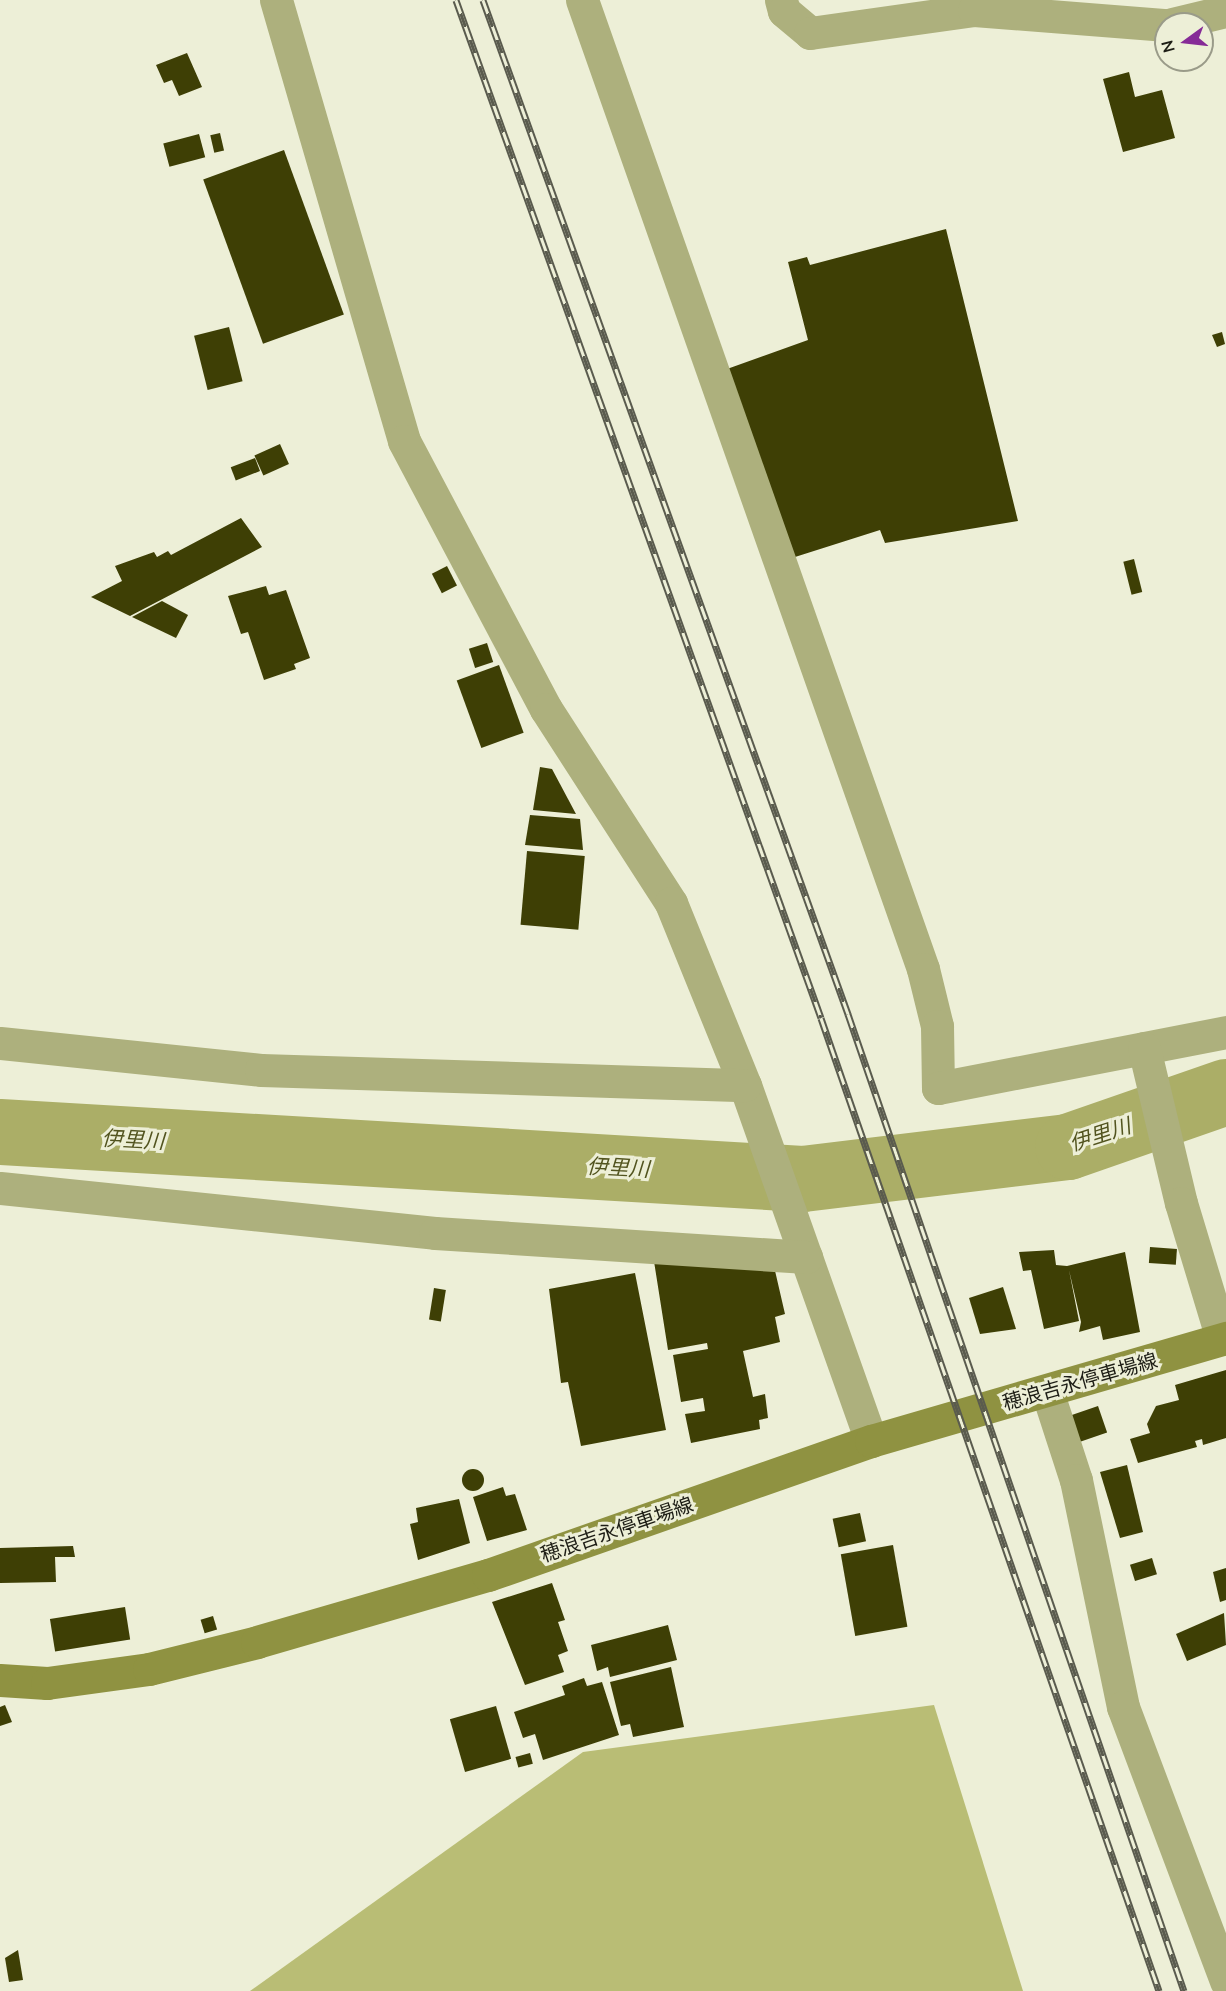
<!DOCTYPE html>
<html>
<head>
<meta charset="utf-8">
<style>
  body { margin:0 }
  #map { position:relative; width:1226px; height:1991px; overflow:hidden; background:#edefd7; font-family:"Nunito Sans","Noto Sans JP",sans-serif }
  div>[style] { position:absolute }
  .forest>* { inset:0; background:#b9bd75 }
  .river>* { height:66px; margin:-33px; padding:0 33px; transform-origin:33px; border-radius:33px; background:#abae67 }
  .building>* { inset:0; background:#3e3f05; transform-origin:0 0 }
  .round { border-radius:50% }
  .street>* { height:33px; margin:-16.5px; padding:0 16.5px; transform-origin:16.5px; border-radius:16.5px; background:#adb07d }
  .secondary>* { height:33px; margin:-16.5px; padding:0 16.5px; transform-origin:16.5px; border-radius:16.5px; background:#8f9241 }
  .rail>* { height:7px; margin-top:-3.5px; transform-origin:0; background:repeating-linear-gradient(90deg,#edefd7 0 14px,#5a5b4e 0 28px); box-sizing:border-box; border-block:2px solid #5a5b4e }
  span { translate:-50% -50%; white-space:nowrap; text-align:center; line-height:1.15; -webkit-text-stroke:6px #edefd7; paint-order:stroke }
  .street-label { font-size:20px; color:#1d1d15 }
  .water-label { font-size:21px; color:#52541f; font-style:italic }
  .north { position:absolute; left:1154px; top:12px; width:60px; height:60px; box-sizing:border-box; background:#edefd7; border:2px solid #9a9b89; border-radius:50%; rotate:255deg; font-size:16px; font-weight:700; line-height:24px; text-align:center; color:#1d1d15 }
  .north::after { content:''; display:block; margin:auto; width:21px; height:27px; background:#862b97; clip-path:polygon(50% 0,100% 100%,50% 72%,0 100%) }
</style>
</head>
<body>
<div id="map">
  <div class="forest">
    <i style="clip-path:polygon(934px 1705px,1023px 1991px,250px 1991px,583px 1752px)"></i>
  </div>
  <div class="river">
    <i style="left:0;top:1132px;width:804px;rotate:3.35deg"></i>
    <i style="left:803px;top:1179px;width:267px;rotate:-6.9deg"></i>
    <i style="left:1068px;top:1147px;width:167px;rotate:-19.2deg"></i>
  </div>
  <div class="building">
    <i style="clip-path:polygon(187px 53px,202px 87px,179px 96px,172px 80px,164px 83px,156px 65px)"></i>
    <i style="clip-path:polygon(1129px 72px,1135px 97px,1162px 90px,1175px 138px,1123px 152px,1103px 79px)"></i>
    <i style="left:220px;top:133px;width:18px;height:10px;rotate:77deg"></i>
    <i style="left:199px;top:134px;width:24px;height:37px;rotate:75deg"></i>
    <i style="left:284px;top:150px;width:175px;height:86px;rotate:70deg"></i>
    <i style="clip-path:polygon(946px 229px,1018px 521px,885px 543px,880px 530px,795px 557px,727px 369px,808px 340px,788px 262px,807px 257px,810px 265px)"></i>
    <i style="left:229px;top:327px;width:56px;height:36px;rotate:76deg"></i>
    <i style="clip-path:polygon(1222px 332px,1225px 344px,1217px 347px,1212px 335px)"></i>
    <i style="left:280px;top:444px;width:22px;height:28px;rotate:66deg"></i>
    <i style="left:255px;top:458px;width:14px;height:26px;rotate:69deg"></i>
    <i style="clip-path:polygon(241px 518px,262px 547px,130px 616px,91px 597px,122px 581px,115px 566px,154px 552px,157px 557px,168px 551px,171px 555px)"></i>
    <i style="left:1134px;top:559px;width:34px;height:11px;rotate:76deg"></i>
    <i style="left:447px;top:566px;width:22px;height:17px;rotate:63deg"></i>
    <i style="clip-path:polygon(266px 586px,269px 595px,286px 590px,310px 658px,294px 664px,296px 669px,264px 680px,248px 632px,241px 634px,228px 596px)"></i>
    <i style="clip-path:polygon(162px 601px,188px 615px,176px 638px,132px 617px)"></i>
    <i style="left:487px;top:643px;width:20px;height:19px;rotate:72deg"></i>
    <i style="left:499px;top:665px;width:72px;height:45px;rotate:70deg"></i>
    <i style="clip-path:polygon(540px 767px,552px 769px,576px 814px,533px 810px)"></i>
    <i style="clip-path:polygon(530px 815px,580px 819px,583px 850px,525px 845px)"></i>
    <i style="left:527px;top:851px;width:58px;height:74px;rotate:5deg"></i>
    <i style="left:1150px;top:1247px;width:27px;height:16px;rotate:4deg"></i>
    <i style="clip-path:polygon(1054px 1250px,1056px 1265px,1067px 1266px,1125px 1252px,1140px 1332px,1103px 1340px,1100px 1326px,1079px 1332px,1081px 1322px,1069px 1270px,1079px 1321px,1044px 1329px,1031px 1270px,1023px 1271px,1019px 1252px)"></i>
    <i style="clip-path:polygon(653px 1255px,773px 1262px,785px 1314px,775px 1317px,780px 1342px,743px 1351px,753px 1397px,765px 1394px,768px 1418px,759px 1420px,760px 1429px,691px 1443px,685px 1414px,705px 1411px,703px 1398px,681px 1402px,673px 1355px,708px 1349px,707px 1343px,668px 1350px)"></i>
    <i style="clip-path:polygon(635px 1273px,666px 1430px,581px 1446px,568px 1382px,561px 1383px,549px 1289px)"></i>
    <i style="clip-path:polygon(1003px 1287px,1016px 1329px,980px 1334px,969px 1298px)"></i>
    <i style="left:434px;top:1288px;width:12px;height:32px;rotate:9deg"></i>
    <i style="clip-path:polygon(1226px 1370px,1226px 1438px,1203px 1445px,1202px 1439px,1195px 1441px,1197px 1447px,1138px 1463px,1130px 1439px,1150px 1433px,1147px 1424px,1156px 1406px,1179px 1400px,1175px 1385px)"></i>
    <i style="left:1098px;top:1406px;width:28px;height:30px;rotate:71deg"></i>
    <i style="clip-path:polygon(1127px 1465px,1143px 1532px,1120px 1538px,1100px 1472px)"></i>
    <i class="round" style="left:462px;top:1469px;width:22px;height:22px"></i>
    <i style="clip-path:polygon(503px 1487px,506px 1496px,515px 1494px,527px 1530px,487px 1541px,473px 1497px)"></i>
    <i style="clip-path:polygon(459px 1499px,470px 1543px,418px 1560px,410px 1524px,418px 1522px,416px 1508px)"></i>
    <i style="left:860px;top:1513px;width:29px;height:28px;rotate:78deg"></i>
    <i style="left:893px;top:1545px;width:83px;height:53px;rotate:80deg"></i>
    <i style="clip-path:polygon(73px 1546px,75px 1557px,55px 1557px,56px 1582px,0 1583px,0 1548px)"></i>
    <i style="left:1152px;top:1558px;width:17px;height:23px;rotate:73deg"></i>
    <i style="clip-path:polygon(1226px 1568px,1226px 1600px,1220px 1602px,1213px 1572px)"></i>
    <i style="clip-path:polygon(552px 1583px,565px 1620px,558px 1622px,568px 1651px,558px 1655px,564px 1672px,525px 1685px,492px 1602px)"></i>
    <i style="left:125px;top:1607px;width:33px;height:76px;rotate:81deg"></i>
    <i style="clip-path:polygon(1224px 1613px,1226px 1645px,1187px 1661px,1176px 1634px)"></i>
    <i style="left:213px;top:1616px;width:14px;height:13px;rotate:73deg"></i>
    <i style="clip-path:polygon(668px 1625px,677px 1660px,610px 1677px,608px 1667px,597px 1671px,591px 1645px)"></i>
    <i style="clip-path:polygon(671px 1667px,684px 1727px,633px 1737px,630px 1724px,621px 1726px,610px 1682px)"></i>
    <i style="clip-path:polygon(584px 1678px,587px 1686px,602px 1682px,619px 1735px,543px 1760px,535px 1734px,523px 1738px,514px 1712px,565px 1695px,562px 1686px)"></i>
    <i style="clip-path:polygon(5px 1705px,12px 1722px,0 1726px,0 1707px)"></i>
    <i style="left:496px;top:1706px;width:55px;height:48px;rotate:74deg"></i>
    <i style="left:530px;top:1753px;width:11px;height:15px;rotate:75deg"></i>
    <i style="clip-path:polygon(18px 1950px,23px 1980px,9px 1982px,5px 1958px)"></i>
  </div>
  <div class="street">
    <i style="left:276px;top:0;width:459px;rotate:73.8deg"></i>
    <i style="left:404px;top:441px;width:303px;rotate:62.1deg"></i>
    <i style="left:546px;top:709px;width:231px;rotate:57.2deg"></i>
    <i style="left:671px;top:903px;width:196px;rotate:67.9deg"></i>
    <i style="left:745px;top:1085px;width:378px;rotate:70.5deg"></i>
    <i style="left:582px;top:0;width:1027px;rotate:70.61deg"></i>
    <i style="left:923px;top:969px;width:59px;rotate:76.2deg"></i>
    <i style="left:937px;top:1026px;width:62px;rotate:89.1deg"></i>
    <i style="left:938px;top:1088px;width:293px;rotate:-11deg"></i>
    <i style="left:781px;top:0;width:11px;rotate:75deg"></i>
    <i style="left:784px;top:11px;width:34px;rotate:40deg"></i>
    <i style="left:810px;top:33px;width:166px;rotate:-8deg"></i>
    <i style="left:974px;top:10px;width:193px;rotate:4.5deg"></i>
    <i style="left:1172px;top:24px;width:56px;rotate:-13.5deg"></i>
    <i style="left:0;top:1043px;width:262px;rotate:5.9deg"></i>
    <i style="left:261px;top:1070px;width:484px;rotate:1.8deg"></i>
    <i style="left:1144px;top:1048px;width:159px;rotate:76.6deg"></i>
    <i style="left:1181px;top:1203px;width:142px;rotate:73.2deg"></i>
    <i style="left:0;top:1188px;width:437px;rotate:5.9deg"></i>
    <i style="left:435px;top:1233px;width:372px;rotate:3.7deg"></i>
    <i style="left:1047px;top:1391px;width:94px;rotate:72deg"></i>
    <i style="left:1076px;top:1480px;width:232px;rotate:78.3deg"></i>
    <i style="left:1123px;top:1707px;width:293px;rotate:69.4deg"></i>
  </div>
  <div class="secondary">
    <i style="left:0;top:1680px;width:47px;rotate:3.7deg"></i>
    <i style="left:47px;top:1683px;width:103px;rotate:-7.8deg"></i>
    <i style="left:149px;top:1669px;width:111px;rotate:-14deg"></i>
    <i style="left:257px;top:1642px;width:241px;rotate:-16.2deg"></i>
    <i style="left:488px;top:1575px;width:406px;rotate:-19.3deg"></i>
    <i style="left:871px;top:1441px;width:370px;rotate:-16.2deg"></i>
  </div>
  <div class="rail">
    <i style="left:456px;top:0;width:1081px;rotate:70.27deg"></i>
    <i style="left:821px;top:1018px;width:1030px;rotate:70.84deg"></i>
    <i style="left:483px;top:0;width:1078px;rotate:70.2deg"></i>
    <i style="left:848px;top:1014px;width:1033px;rotate:71.02deg"></i>
  </div>
  <div class="street-label">
    <span style="left:1080px;top:1382px;rotate:-16deg">穂浪吉永停車場線</span>
    <span style="left:617px;top:1530px;rotate:-19deg">穂浪吉永停車場線</span>
  </div>
  <div class="water-label">
    <span style="left:1100px;top:1135px;rotate:-18deg">伊里川</span>
    <span style="left:133px;top:1140px;rotate:3deg">伊里川</span>
    <span style="left:618px;top:1168px;rotate:3deg">伊里川</span>
  </div>
  <div class="north">N</div>
</div>
</body>
</html>
